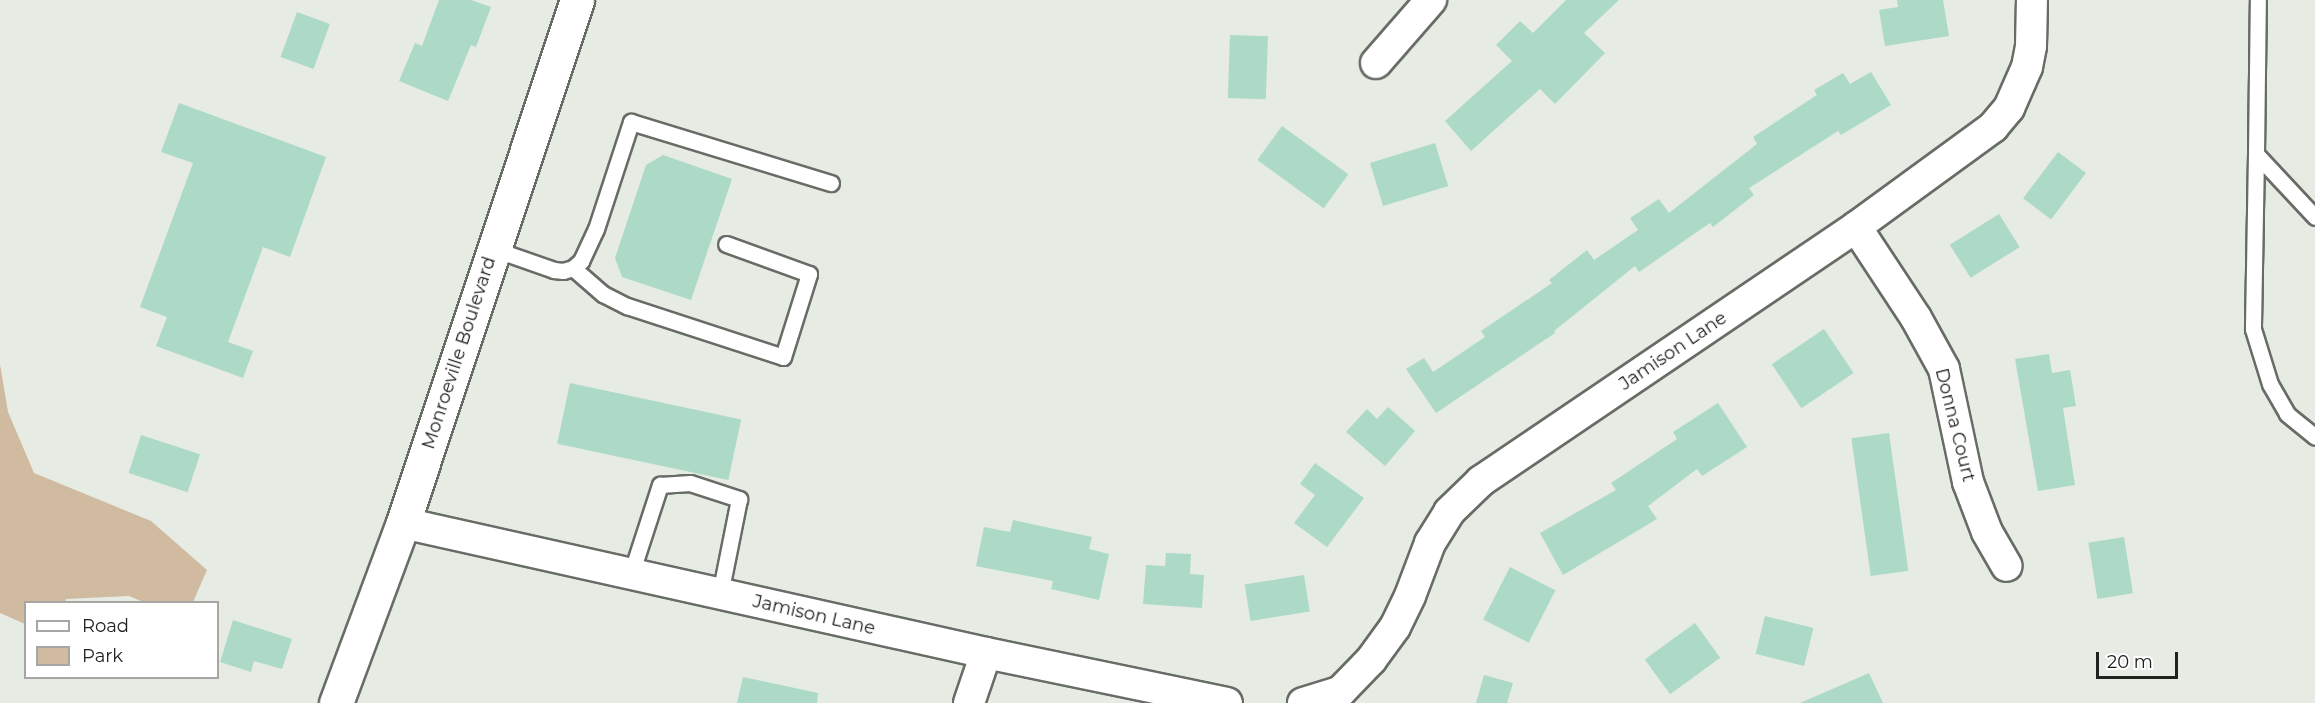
<!DOCTYPE html>
<html>
<head>
<meta charset="utf-8">
<style>
  body { margin:0 }
  #map { position:relative; width:2315px; height:703px; overflow:hidden; background:#e6ebe4; font-family:Montserrat,sans-serif }
  div>[style] { position:absolute }
  .green>* { inset:0; background:#d0bba0 }
  .building>* { inset:0; background:#acdac6; transform-origin:0 0 }
  .roads { filter:drop-shadow(2px 0 #686c66) drop-shadow(-2px 0 #686c66) drop-shadow(0 2px #686c66) drop-shadow(0 -2px #686c66) }
  .lane>* { height:15px; margin:-7.5px; padding:0 7.5px; transform-origin:7.5px; border-radius:7.5px; background:#fff }
  .street>* { height:30px; margin:-15px; padding:0 15px; transform-origin:15px; border-radius:15px; background:#fff }
  .secondary>* { height:33px; margin:-16.5px; padding:0 16.5px; transform-origin:16.5px; border-radius:16.5px; background:#fff }
  span { translate:-50% -50%; white-space:nowrap; text-align:center; line-height:1.15; -webkit-text-stroke:4.5px #fff; paint-order:stroke }
  .street-label { font-size:18px; color:#20221f }
  .legend { position:absolute; left:24px; top:601px; width:195px; height:78px; box-sizing:border-box; background:#fff; border:2px solid #a6a7a5; margin:0; padding:8px 10px; list-style:none; font-size:18px; color:#20221f }
  .legend li { display:flex; align-items:center; gap:12px; height:30px }
  .legend b { width:30px; border:2px solid #a6a7a5 }
  .scale { position:absolute; left:2096px; top:652px; width:82px; height:27px; box-sizing:border-box; border:3px solid #20221f; border-top:0; padding-left:8px; font-size:18px; line-height:21px; white-space:nowrap; color:#20221f; -webkit-text-stroke:4px #fff; paint-order:stroke }
</style>
</head>
<body>
<div id="map">
  <div class="green">
    <i style="clip-path:polygon(0 364px,8px 412px,34px 473px,151px 521px,207px 570px,193px 602px,143px 602px,129px 596px,66px 599px,65px 602px,26px 602px,25px 624px,0 613px)"></i>
  </div>
  <div class="building">
    <i style="clip-path:polygon(439px 0,471px 0,491px 7px,476px 47px,471px 45px,448px 101px,399px 81px,415px 43px,422px 46px)"></i>
    <i style="clip-path:polygon(1566px 0,1619px 0,1584px 33px,1605px 53px,1555px 104px,1540px 89px,1471px 151px,1445px 121px,1512px 61px,1496px 45px,1520px 21px,1533px 33px)"></i>
    <i style="clip-path:polygon(1897px 0,1943px 0,1949px 36px,1885px 46px,1879px 10px,1898px 7px)"></i>
    <i style="left:297px;top:12px;width:35px;height:48px;rotate:20deg"></i>
    <i style="left:1230px;top:35px;width:38px;height:63px;rotate:2deg"></i>
    <i style="clip-path:polygon(1871px 72px,1891px 105px,1841px 135px,1838px 131px,1749px 188px,1754px 195px,1713px 227px,1710px 223px,1639px 272px,1635px 266px,1554px 331px,1555px 333px,1436px 413px,1406px 369px,1424px 358px,1433px 372px,1485px 337px,1481px 331px,1552px 283px,1549px 280px,1587px 250px,1594px 260px,1638px 230px,1630px 218px,1659px 199px,1669px 213px,1757px 144px,1753px 137px,1817px 95px,1814px 90px,1843px 73px,1850px 84px)"></i>
    <i style="clip-path:polygon(179px 103px,326px 157px,290px 257px,263px 247px,228px 342px,253px 351px,243px 378px,156px 346px,167px 317px,140px 307px,193px 163px,161px 152px)"></i>
    <i style="left:1282px;top:126px;width:82px;height:42px;rotate:36deg"></i>
    <i style="left:1435px;top:143px;width:45px;height:68px;rotate:73deg"></i>
    <i style="left:2058px;top:152px;width:35px;height:58px;rotate:37deg"></i>
    <i style="clip-path:polygon(663px 155px,732px 179px,691px 300px,622px 277px,615px 258px,646px 165px)"></i>
    <i style="left:1999px;top:214px;width:39px;height:58px;rotate:58deg"></i>
    <i style="left:1824px;top:329px;width:53px;height:63px;rotate:56deg"></i>
    <i style="clip-path:polygon(2049px 354px,2052px 373px,2070px 370px,2076px 406px,2063px 408px,2075px 485px,2038px 491px,2015px 359px)"></i>
    <i style="left:570px;top:383px;width:175px;height:62px;rotate:12deg"></i>
    <i style="clip-path:polygon(1718px 403px,1747px 447px,1702px 476px,1697px 469px,1648px 506px,1657px 519px,1563px 575px,1540px 533px,1616px 490px,1611px 483px,1677px 439px,1673px 432px)"></i>
    <i style="clip-path:polygon(1388px 407px,1415px 431px,1385px 466px,1346px 432px,1367px 409px,1377px 419px)"></i>
    <i style="left:1889px;top:433px;width:139px;height:38px;rotate:82deg"></i>
    <i style="left:141px;top:435px;width:62px;height:40px;rotate:18deg"></i>
    <i style="clip-path:polygon(1315px 463px,1364px 498px,1327px 547px,1294px 523px,1315px 495px,1300px 484px)"></i>
    <i style="clip-path:polygon(1013px 520px,1092px 537px,1089px 549px,1109px 554px,1099px 600px,1051px 589px,1053px 581px,976px 566px,984px 527px,1010px 532px)"></i>
    <i style="left:2124px;top:537px;width:57px;height:36px;rotate:81deg"></i>
    <i style="clip-path:polygon(1166px 553px,1191px 554px,1190px 574px,1204px 575px,1202px 608px,1143px 604px,1146px 565px,1165px 566px)"></i>
    <i style="left:1510px;top:567px;width:51px;height:59px;rotate:27deg"></i>
    <i style="left:1304px;top:575px;width:37px;height:60px;rotate:81deg"></i>
    <i style="left:1765px;top:616px;width:50px;height:39px;rotate:14deg"></i>
    <i style="clip-path:polygon(233px 620px,292px 639px,282px 669px,254px 661px,251px 672px,220px 662px)"></i>
    <i style="left:1695px;top:623px;width:43px;height:62px;rotate:54deg"></i>
    <i style="clip-path:polygon(1869px 673px,1883px 703px,1800px 703px)"></i>
    <i style="clip-path:polygon(1484px 675px,1513px 683px,1507px 703px,1476px 703px)"></i>
    <i style="clip-path:polygon(743px 677px,818px 693px,817px 703px,737px 703px)"></i>
  </div>
  <div class="roads">
    <div class="lane">
      <i style="left:2256px;top:154px;width:154px;rotate:-89.3deg"></i>
      <i style="left:2315px;top:217px;width:86px;rotate:-133.1deg"></i>
      <i style="left:2256px;top:154px;width:175px;rotate:91deg"></i>
      <i style="left:2253px;top:329px;width:58px;rotate:72.8deg"></i>
      <i style="left:2270px;top:384px;width:34px;rotate:60deg"></i>
      <i style="left:2287px;top:414px;width:36px;rotate:39deg"></i>
      <i style="left:494px;top:249px;width:64px;rotate:19.3deg"></i>
      <i style="left:554px;top:270px;width:9px;rotate:6deg"></i>
      <i style="left:563px;top:271px;width:10px;rotate:-17deg"></i>
      <i style="left:573px;top:268px;width:11px;rotate:-41deg"></i>
      <i style="left:581px;top:261px;width:35px;rotate:-65deg"></i>
      <i style="left:596px;top:229px;width:113px;rotate:-71.9deg"></i>
      <i style="left:631px;top:122px;width:209px;rotate:17deg"></i>
      <i style="left:573px;top:268px;width:40px;rotate:41deg"></i>
      <i style="left:603px;top:294px;width:27px;rotate:27deg"></i>
      <i style="left:627px;top:306px;width:164px;rotate:18.1deg"></i>
      <i style="left:783px;top:357px;width:87px;rotate:-72.6deg"></i>
      <i style="left:809px;top:274px;width:88px;rotate:-160.1deg"></i>
      <i style="left:631px;top:574px;width:94px;rotate:-72deg"></i>
      <i style="left:660px;top:485px;width:30px;rotate:-4deg"></i>
      <i style="left:690px;top:483px;width:52px;rotate:18.1deg"></i>
      <i style="left:739px;top:499px;width:97px;rotate:101.3deg"></i>
    </div>
    <div class="street">
      <i style="left:1376px;top:63px;width:84px;rotate:-48.9deg"></i>
      <i style="left:1856px;top:227px;width:109px;rotate:56.6deg"></i>
      <i style="left:1916px;top:318px;width:58px;rotate:61.2deg"></i>
      <i style="left:1944px;top:369px;width:116px;rotate:78deg"></i>
      <i style="left:1968px;top:482px;width:53px;rotate:69.2deg"></i>
      <i style="left:1987px;top:532px;width:39px;rotate:60deg"></i>
      <i style="left:403px;top:523px;width:597px;rotate:12.57deg"></i>
      <i style="left:986px;top:653px;width:246px;rotate:11.7deg"></i>
      <i style="left:969px;top:703px;width:53px;rotate:-71.2deg"></i>
      <i style="left:1303px;top:703px;width:39px;rotate:-17deg"></i>
      <i style="left:1340px;top:692px;width:45px;rotate:-45.9deg"></i>
      <i style="left:1371px;top:660px;width:41px;rotate:-54deg"></i>
      <i style="left:1395px;top:627px;width:34px;rotate:-64deg"></i>
      <i style="left:1410px;top:596px;width:57px;rotate:-69.3deg"></i>
      <i style="left:1430px;top:543px;width:36px;rotate:-58deg"></i>
      <i style="left:1449px;top:512px;width:45px;rotate:-44.1deg"></i>
      <i style="left:1481px;top:481px;width:453px;rotate:-34.1deg"></i>
      <i style="left:1856px;top:227px;width:170px;rotate:-36.1deg"></i>
      <i style="left:1993px;top:127px;width:25px;rotate:-50deg"></i>
      <i style="left:2009px;top:108px;width:45px;rotate:-66.3deg"></i>
      <i style="left:2027px;top:67px;width:21px;rotate:-79deg"></i>
      <i style="left:2031px;top:46px;width:46px;rotate:-88.8deg"></i>
    </div>
    <div class="secondary">
      <i style="left:336px;top:703px;width:192px;rotate:-69.6deg"></i>
      <i style="left:403px;top:523px;width:551px;rotate:-71.6deg"></i>
    </div>
  </div>
  <div class="street-label">
    <span style="left:1673px;top:351px;rotate:-34deg">Jamison Lane</span>
    <span style="left:459px;top:353px;rotate:-72deg">Monroeville Boulevard</span>
    <span style="left:1955px;top:425px;rotate:76deg">Donna Court</span>
    <span style="left:814px;top:615px;rotate:13deg">Jamison Lane</span>
  </div>
  <ul class="legend">
  <li><b style="height:8px;background:#fff"></b>Road</li>
  <li><b style="height:16px;background:#d0bba0"></b>Park</li>
  </ul>
  <div class="scale">20 m</div>
</div>
</body>
</html>
